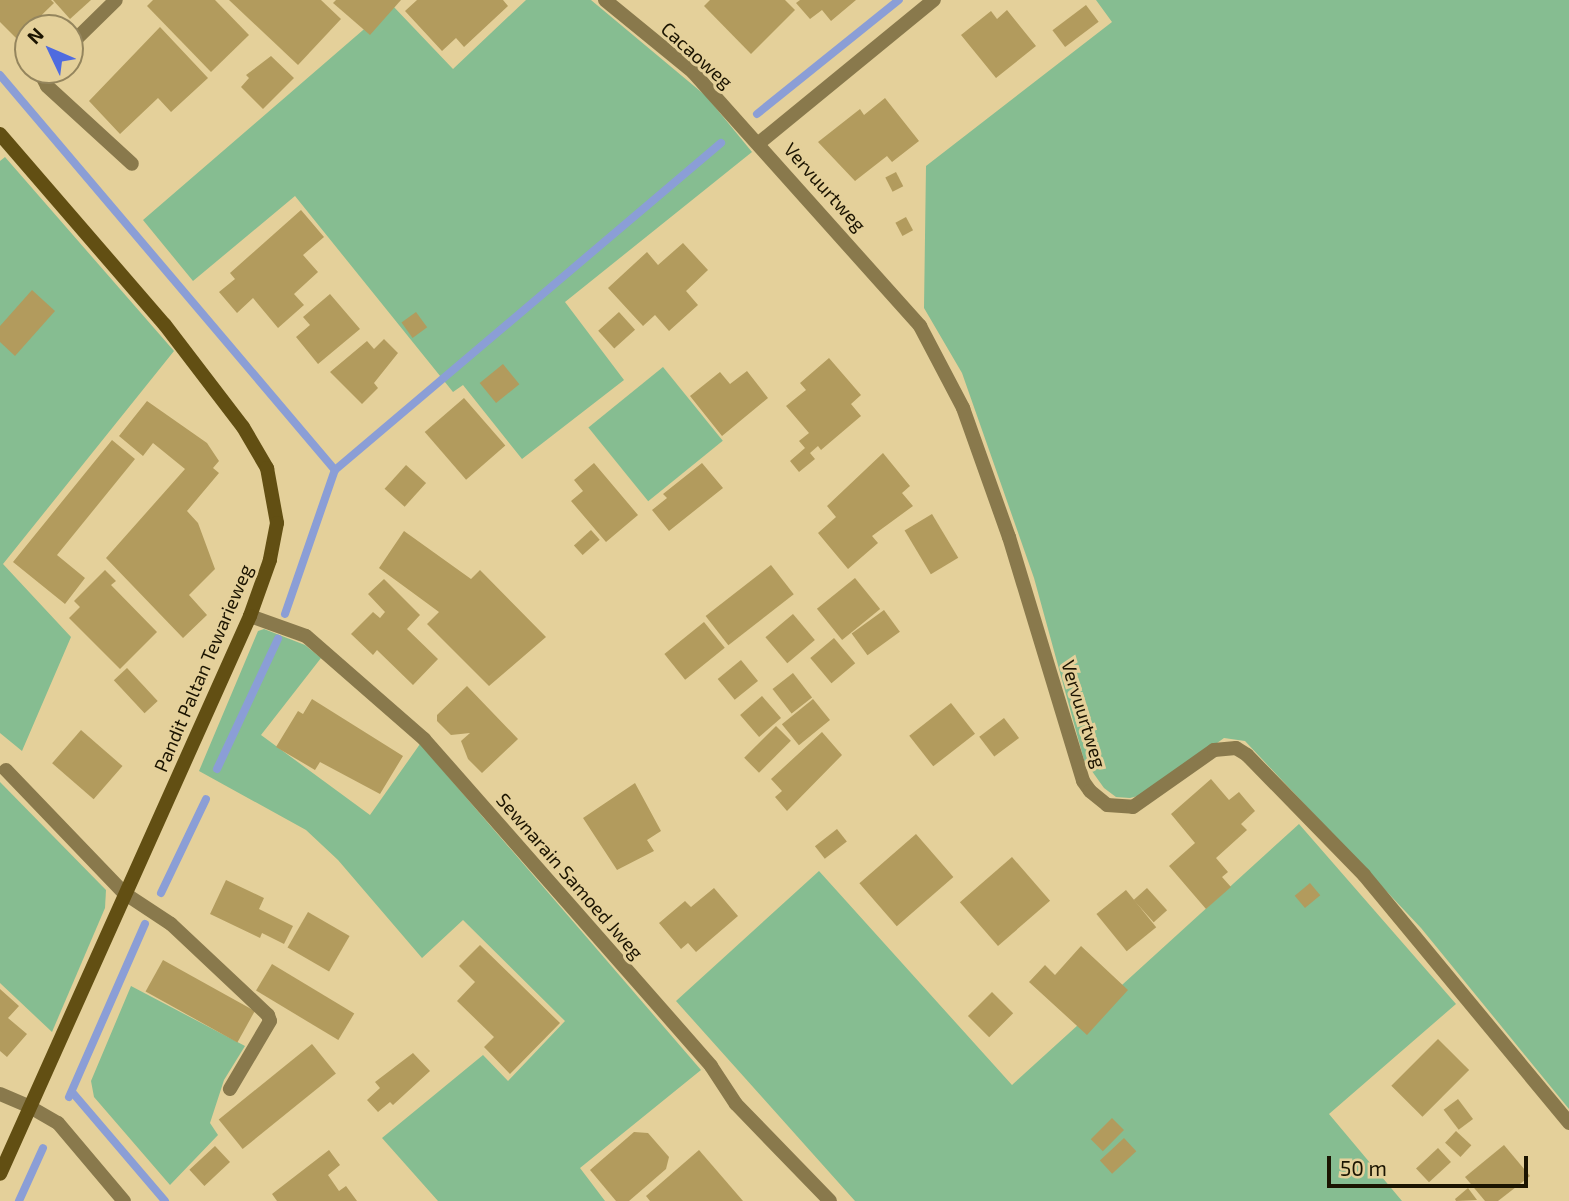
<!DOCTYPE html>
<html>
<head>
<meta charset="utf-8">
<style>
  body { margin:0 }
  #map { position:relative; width:1569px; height:1201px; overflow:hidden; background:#e4d09a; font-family:"Exo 2",sans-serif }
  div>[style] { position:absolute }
  .green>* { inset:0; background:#86bd91; transform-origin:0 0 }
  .stream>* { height:8px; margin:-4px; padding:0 4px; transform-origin:4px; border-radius:4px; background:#8b9ed6 }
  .building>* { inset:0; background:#b29b5d; transform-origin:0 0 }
  .lane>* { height:14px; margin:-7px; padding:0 7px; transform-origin:7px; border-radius:7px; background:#89794c }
  .street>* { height:14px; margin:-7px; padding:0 7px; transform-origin:7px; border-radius:7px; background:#89794c }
  .secondary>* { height:14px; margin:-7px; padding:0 7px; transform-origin:7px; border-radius:7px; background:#624f13 }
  span { translate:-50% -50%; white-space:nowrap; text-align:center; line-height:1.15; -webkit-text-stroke:6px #e4d09a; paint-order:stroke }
  .street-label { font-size:19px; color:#1b1401 }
  .north { position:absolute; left:14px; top:14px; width:70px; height:70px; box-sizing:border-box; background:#e4d09a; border:2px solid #94855d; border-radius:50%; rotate:314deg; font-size:19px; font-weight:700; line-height:28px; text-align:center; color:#1b1401 }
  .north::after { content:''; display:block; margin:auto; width:24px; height:32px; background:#4f6bdf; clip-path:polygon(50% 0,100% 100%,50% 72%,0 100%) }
  .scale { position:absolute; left:1327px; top:1156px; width:201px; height:32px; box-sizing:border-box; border:4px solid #1b1401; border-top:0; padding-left:9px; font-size:21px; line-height:24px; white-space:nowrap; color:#1b1401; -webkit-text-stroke:5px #e4d09a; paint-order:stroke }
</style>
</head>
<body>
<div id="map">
  <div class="green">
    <i style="clip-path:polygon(526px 0,591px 0,706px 96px,752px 152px,565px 302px,624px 380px,522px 459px,463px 385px,453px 392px,295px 196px,193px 281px,143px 220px,392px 5px,453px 69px)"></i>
    <i style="clip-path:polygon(1096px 0,1569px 0,1569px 1109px,1421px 928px,1245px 741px,1224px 738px,1146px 794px,1130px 798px,1116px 797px,1104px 788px,1084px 760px,1034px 578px,962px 373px,924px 308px,926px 166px,1112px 22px)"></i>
    <i style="clip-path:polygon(5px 157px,174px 351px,3px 564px,71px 637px,22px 751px,0 733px,0 161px)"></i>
    <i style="left:663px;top:367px;width:95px;height:96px;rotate:51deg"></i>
    <i style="clip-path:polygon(264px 629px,305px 645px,321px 658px,261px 735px,370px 815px,420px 744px,701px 1070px,580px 1168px,605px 1201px,438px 1201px,382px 1138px,483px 1055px,508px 1081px,565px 1021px,463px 920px,422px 958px,338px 860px,306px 830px,199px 771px,258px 631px)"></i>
    <i style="clip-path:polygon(0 782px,106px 890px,105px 908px,52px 1032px,0 983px)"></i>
    <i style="clip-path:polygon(1299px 824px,1456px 1004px,1329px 1114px,1402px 1201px,855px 1201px,676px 1001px,819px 871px,1012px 1085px)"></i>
    <i style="clip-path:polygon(131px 986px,245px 1046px,224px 1080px,210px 1123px,218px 1135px,170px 1185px,94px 1097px,91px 1081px)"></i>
  </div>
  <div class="stream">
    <i style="left:0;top:75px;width:518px;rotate:49.7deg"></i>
    <i style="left:335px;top:470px;width:506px;rotate:-40.27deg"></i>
    <i style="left:757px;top:114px;width:182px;rotate:-38.8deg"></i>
    <i style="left:285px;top:614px;width:152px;rotate:-70.9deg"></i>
    <i style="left:217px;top:769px;width:144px;rotate:-64.9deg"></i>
    <i style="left:161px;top:893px;width:104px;rotate:-64.4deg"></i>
    <i style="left:72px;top:1092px;width:143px;rotate:49.5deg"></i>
    <i style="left:69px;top:1097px;width:189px;rotate:-66.3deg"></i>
    <i style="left:19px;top:1201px;width:58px;rotate:-65.6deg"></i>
  </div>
  <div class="building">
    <i style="clip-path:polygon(0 0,51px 0,54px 3px,17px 39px,0 22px)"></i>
    <i style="clip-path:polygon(53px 0,91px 0,70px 19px)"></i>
    <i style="clip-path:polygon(153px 0,215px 0,249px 35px,211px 72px,147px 6px)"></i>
    <i style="clip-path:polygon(229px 0,321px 0,341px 19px,298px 65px)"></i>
    <i style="clip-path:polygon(336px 0,401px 0,370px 35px,333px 3px)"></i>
    <i style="clip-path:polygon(417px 0,503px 0,508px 6px,464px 47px,456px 38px,442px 51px,405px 11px)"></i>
    <i style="clip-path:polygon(710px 0,785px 0,795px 10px,751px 54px,704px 6px)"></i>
    <i style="clip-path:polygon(800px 0,856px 0,831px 21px,822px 10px,810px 19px,796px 3px)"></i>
    <i style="left:1086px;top:5px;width:21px;height:42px;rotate:53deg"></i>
    <i style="clip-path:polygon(1007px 10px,1036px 46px,996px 78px,961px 35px,991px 11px,997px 19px)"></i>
    <i style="clip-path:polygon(160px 27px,208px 78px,171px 112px,158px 98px,120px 134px,89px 101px)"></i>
    <i style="clip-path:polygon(271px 56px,294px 78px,263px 109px,241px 87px,249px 78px,246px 75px)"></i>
    <i style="clip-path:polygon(885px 98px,919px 141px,892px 162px,887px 156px,855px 181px,818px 142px,860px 109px,864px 115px)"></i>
    <i style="left:896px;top:172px;width:16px;height:12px;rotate:63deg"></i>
    <i style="clip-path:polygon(301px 210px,324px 237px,303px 255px,318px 272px,294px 294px,304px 305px,278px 328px,253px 298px,237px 313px,219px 292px,235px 279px,230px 273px)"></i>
    <i style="left:906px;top:217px;width:15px;height:12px;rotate:62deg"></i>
    <i style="clip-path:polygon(683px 243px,708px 270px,686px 291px,698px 305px,669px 331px,655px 315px,643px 326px,608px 288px,647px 252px,658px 265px)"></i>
    <i style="clip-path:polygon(32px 290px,55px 311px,15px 356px,0 342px,0 326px)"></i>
    <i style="clip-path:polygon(330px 294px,360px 329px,318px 364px,296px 337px,310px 325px,303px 317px)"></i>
    <i style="left:416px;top:312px;width:19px;height:18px;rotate:54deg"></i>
    <i style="left:619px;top:312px;width:24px;height:28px;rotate:48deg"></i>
    <i style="clip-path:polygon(384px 339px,398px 353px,374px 383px,378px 388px,362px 404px,330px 372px,367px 341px,374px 349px)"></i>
    <i style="clip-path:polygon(829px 358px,861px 395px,851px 404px,861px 416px,821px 450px,818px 446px,810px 453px,815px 459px,799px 472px,790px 461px,805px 448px,799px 441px,809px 433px,786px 406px,806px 390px,800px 383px)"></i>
    <i style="left:503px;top:364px;width:26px;height:30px;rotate:51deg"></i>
    <i style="clip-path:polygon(747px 371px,768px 398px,722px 436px,690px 396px,720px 372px,730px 384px)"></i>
    <i style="left:464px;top:398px;width:63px;height:52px;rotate:49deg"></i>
    <i style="clip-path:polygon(147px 401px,207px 443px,219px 461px,213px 468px,219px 473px,187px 511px,198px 523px,215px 569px,189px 595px,207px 615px,183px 638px,106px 558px,185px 469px,153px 443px,143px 456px,119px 436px)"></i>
    <i style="clip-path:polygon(112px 440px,135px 459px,57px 555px,85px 578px,65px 604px,13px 562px)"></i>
    <i style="clip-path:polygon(883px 453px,910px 486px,902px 493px,913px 506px,872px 536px,878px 543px,848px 569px,818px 533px,836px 517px,827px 506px)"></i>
    <i style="clip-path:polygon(594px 463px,638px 515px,606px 542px,571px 501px,583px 491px,574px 480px)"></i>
    <i style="clip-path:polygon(702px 463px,723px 488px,669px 531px,652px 510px,667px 498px,663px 494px)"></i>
    <i style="left:406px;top:465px;width:27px;height:32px;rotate:42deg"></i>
    <i style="left:932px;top:514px;width:51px;height:32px;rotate:59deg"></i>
    <i style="left:591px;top:530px;width:13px;height:23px;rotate:48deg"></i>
    <i style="clip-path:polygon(404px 531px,471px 579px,480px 570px,546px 637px,489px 686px,427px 624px,439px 612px,379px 568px)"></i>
    <i style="left:771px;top:565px;width:37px;height:83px;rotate:52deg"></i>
    <i style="clip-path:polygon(105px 570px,116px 581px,111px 585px,157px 632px,120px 669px,69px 618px,80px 607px,74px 601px)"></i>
    <i style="left:855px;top:578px;width:40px;height:49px;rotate:51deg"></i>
    <i style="clip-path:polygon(384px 579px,420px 615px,407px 629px,438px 659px,413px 685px,377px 650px,373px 655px,351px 634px,373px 612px,380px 618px,385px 612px,368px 594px)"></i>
    <i style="left:884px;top:610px;width:27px;height:40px;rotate:54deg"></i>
    <i style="left:793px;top:614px;width:34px;height:36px;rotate:50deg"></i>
    <i style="left:704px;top:622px;width:33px;height:51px;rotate:51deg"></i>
    <i style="left:834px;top:638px;width:33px;height:31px;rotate:50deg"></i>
    <i style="left:741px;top:660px;width:27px;height:30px;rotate:51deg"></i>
    <i style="left:127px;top:668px;width:45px;height:18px;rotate:47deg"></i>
    <i style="left:793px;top:673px;width:31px;height:26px;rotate:52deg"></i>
    <i style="clip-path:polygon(467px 686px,518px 739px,482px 773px,468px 759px,461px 741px,470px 733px,451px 735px,437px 721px,437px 715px)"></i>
    <i style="left:762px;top:696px;width:29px;height:29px;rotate:49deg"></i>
    <i style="clip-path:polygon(312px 699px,403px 756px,380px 794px,320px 762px,315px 770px,276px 747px,298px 711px,303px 714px)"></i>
    <i style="left:813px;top:699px;width:27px;height:40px;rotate:51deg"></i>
    <i style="left:951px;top:703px;width:39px;height:53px;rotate:52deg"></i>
    <i style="left:1004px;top:718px;width:25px;height:31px;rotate:53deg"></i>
    <i style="left:776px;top:726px;width:21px;height:45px;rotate:45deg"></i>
    <i style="left:81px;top:730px;width:55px;height:44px;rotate:41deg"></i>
    <i style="clip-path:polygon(822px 732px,842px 755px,787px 811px,775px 797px,782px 791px,771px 779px)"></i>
    <i style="clip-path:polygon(1211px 779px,1229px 800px,1239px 792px,1255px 811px,1241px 824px,1247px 830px,1216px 858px,1228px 872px,1222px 877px,1231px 887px,1206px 909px,1169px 866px,1195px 843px,1171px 814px)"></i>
    <i style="clip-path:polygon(635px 783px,661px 831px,647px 840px,654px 851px,617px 870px,583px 818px)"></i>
    <i style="left:837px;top:829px;width:16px;height:28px;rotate:52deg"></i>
    <i style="left:916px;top:834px;width:57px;height:75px;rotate:49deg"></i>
    <i style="left:1012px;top:857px;width:58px;height:69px;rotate:49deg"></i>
    <i style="clip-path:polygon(226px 880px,264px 898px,259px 909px,293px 926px,284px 944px,262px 933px,260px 938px,210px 914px)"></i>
    <i style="left:1310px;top:883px;width:16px;height:20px;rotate:50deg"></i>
    <i style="clip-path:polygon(714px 888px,738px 916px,696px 952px,688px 943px,681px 949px,659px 923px,685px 901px,691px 907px)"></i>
    <i style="left:1147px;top:888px;width:30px;height:18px;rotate:48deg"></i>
    <i style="left:1126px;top:890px;width:48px;height:38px;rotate:51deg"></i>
    <i style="left:308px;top:912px;width:48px;height:41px;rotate:30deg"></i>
    <i style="clip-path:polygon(480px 945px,560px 1023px,510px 1074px,484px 1047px,494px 1037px,457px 1001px,475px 982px,459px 966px)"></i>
    <i style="clip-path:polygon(1081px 946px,1128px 990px,1087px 1035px,1029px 982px,1045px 965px,1055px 975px)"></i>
    <i style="left:163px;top:960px;width:105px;height:36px;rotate:29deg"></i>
    <i style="left:272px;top:964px;width:96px;height:31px;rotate:31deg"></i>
    <i style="clip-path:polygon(0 989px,19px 1006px,8px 1018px,27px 1034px,7px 1057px,0 1051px)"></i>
    <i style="left:992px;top:992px;width:30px;height:34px;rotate:45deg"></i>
    <i style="left:1438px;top:1039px;width:44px;height:66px;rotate:45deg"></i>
    <i style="left:312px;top:1044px;width:38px;height:120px;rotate:51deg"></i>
    <i style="clip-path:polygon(413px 1053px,430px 1071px,393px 1105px,390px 1102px,378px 1112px,367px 1100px,380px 1088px,375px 1082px)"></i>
    <i style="left:1458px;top:1099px;width:25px;height:18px;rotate:53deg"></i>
    <i style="left:1112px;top:1118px;width:17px;height:30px;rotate:45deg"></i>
    <i style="left:1456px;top:1131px;width:21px;height:16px;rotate:43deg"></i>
    <i style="clip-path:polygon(634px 1132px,648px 1133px,669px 1157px,666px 1169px,629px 1201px,616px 1201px,590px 1170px)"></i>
    <i style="left:1124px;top:1138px;width:18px;height:33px;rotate:47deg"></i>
    <i style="clip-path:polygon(1504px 1145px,1530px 1176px,1498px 1201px,1485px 1201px,1465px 1177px)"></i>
    <i style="left:215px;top:1146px;width:22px;height:35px;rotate:47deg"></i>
    <i style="left:1438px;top:1148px;width:19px;height:30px;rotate:47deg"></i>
    <i style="clip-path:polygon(329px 1150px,340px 1165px,328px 1175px,339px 1191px,346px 1186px,357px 1201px,277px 1201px,272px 1194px)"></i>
    <i style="clip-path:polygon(699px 1150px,743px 1201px,650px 1201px,646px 1196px)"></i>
    <i style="clip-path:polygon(1468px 1188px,1477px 1200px,1456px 1201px,1455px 1199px)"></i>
  </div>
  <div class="lane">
    <i style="left:70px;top:45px;width:64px;rotate:-44.4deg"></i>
    <i style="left:45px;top:70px;width:7px;rotate:117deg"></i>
    <i style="left:42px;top:76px;width:11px;rotate:63deg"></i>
    <i style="left:47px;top:86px;width:115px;rotate:42.5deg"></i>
    <i style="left:759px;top:143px;width:226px;rotate:-39.3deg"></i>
    <i style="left:250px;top:616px;width:59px;rotate:19.7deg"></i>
    <i style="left:306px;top:636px;width:157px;rotate:41.1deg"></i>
    <i style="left:424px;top:739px;width:435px;rotate:48.7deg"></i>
    <i style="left:711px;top:1066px;width:45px;rotate:56.7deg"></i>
    <i style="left:736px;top:1104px;width:135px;rotate:45.9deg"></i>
    <i style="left:6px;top:770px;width:170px;rotate:46.2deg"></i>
    <i style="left:124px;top:893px;width:56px;rotate:33.4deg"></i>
    <i style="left:171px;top:924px;width:133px;rotate:43.2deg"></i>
    <i style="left:268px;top:1015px;width:6px;rotate:72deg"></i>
    <i style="left:270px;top:1021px;width:79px;rotate:120.5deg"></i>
    <i style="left:0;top:1094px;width:33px;rotate:23deg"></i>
  </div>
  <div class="street">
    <i style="left:605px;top:0;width:114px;rotate:39.3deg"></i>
    <i style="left:693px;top:72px;width:341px;rotate:48.2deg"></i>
    <i style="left:920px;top:326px;width:93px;rotate:62.3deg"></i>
    <i style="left:963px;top:408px;width:137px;rotate:70.4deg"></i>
    <i style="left:1009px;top:537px;width:255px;rotate:73.1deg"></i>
    <i style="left:1083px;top:781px;width:12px;rotate:55deg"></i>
    <i style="left:1090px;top:791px;width:22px;rotate:39deg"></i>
    <i style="left:1107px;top:805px;width:26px;rotate:4deg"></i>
    <i style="left:1133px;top:807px;width:99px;rotate:-35.1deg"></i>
    <i style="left:1214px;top:750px;width:22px;rotate:-5deg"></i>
    <i style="left:1236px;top:748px;width:13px;rotate:32deg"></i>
    <i style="left:1247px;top:755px;width:168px;rotate:45.7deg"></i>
    <i style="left:1364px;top:875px;width:322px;rotate:50.4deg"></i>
    <i style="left:30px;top:1107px;width:32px;rotate:30deg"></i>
    <i style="left:58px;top:1123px;width:102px;rotate:49.8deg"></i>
  </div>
  <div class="secondary">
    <i style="left:0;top:134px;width:252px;rotate:49.2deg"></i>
    <i style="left:165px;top:325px;width:128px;rotate:52.6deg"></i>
    <i style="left:243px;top:427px;width:48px;rotate:59.7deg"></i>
    <i style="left:267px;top:468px;width:56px;rotate:79.7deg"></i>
    <i style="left:277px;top:523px;width:38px;rotate:101deg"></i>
    <i style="left:270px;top:560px;width:59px;rotate:109.7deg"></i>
    <i style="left:250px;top:616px;width:611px;rotate:114.13deg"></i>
  </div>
  <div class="street-label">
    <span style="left:697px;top:55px;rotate:42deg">Cacaoweg</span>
    <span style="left:825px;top:187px;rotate:48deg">Vervuurtweg</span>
    <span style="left:203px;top:668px;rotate:-67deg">Pandit Paltan Tewarieweg</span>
    <span style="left:1084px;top:714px;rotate:73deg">Vervuurtweg</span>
    <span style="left:570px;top:876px;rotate:49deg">Sewnarain Samoed Jweg</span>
  </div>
  <div class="north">N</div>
  <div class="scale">50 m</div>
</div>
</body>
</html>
